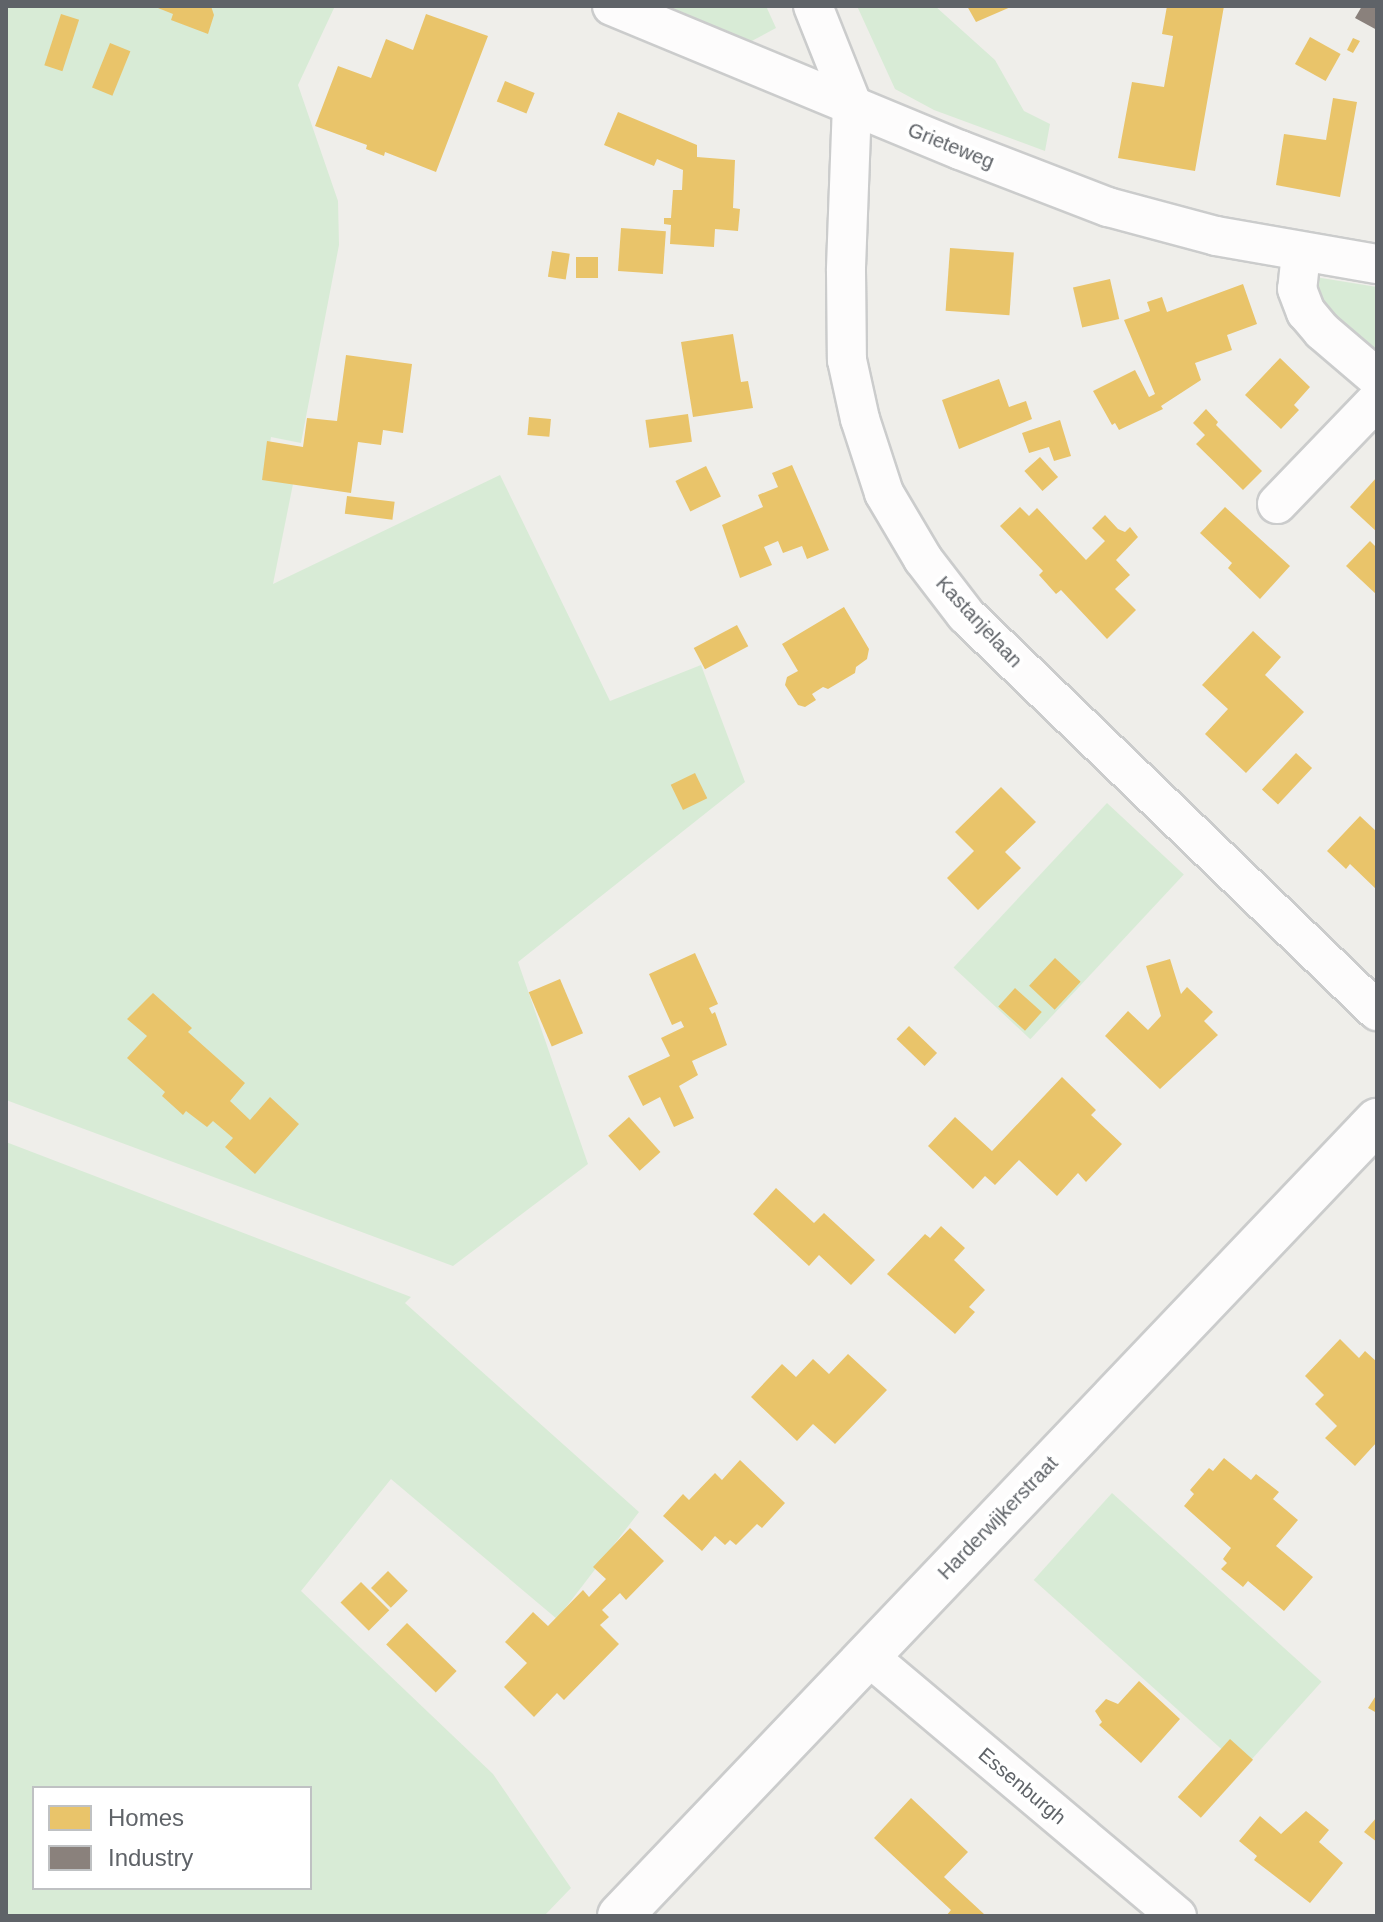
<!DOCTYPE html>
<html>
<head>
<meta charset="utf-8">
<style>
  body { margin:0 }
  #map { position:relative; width:1383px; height:1922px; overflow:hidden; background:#efeeea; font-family:Arial,sans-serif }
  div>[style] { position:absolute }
  .green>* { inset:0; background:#d8ebd6; transform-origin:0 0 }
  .homes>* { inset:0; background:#e9c46a; transform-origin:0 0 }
  .industry>* { inset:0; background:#8a817c }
  .roads { filter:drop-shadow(2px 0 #cbcccc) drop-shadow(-2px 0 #cbcccc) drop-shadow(0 2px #cbcccc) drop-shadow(0 -2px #cbcccc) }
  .street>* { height:38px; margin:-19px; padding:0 19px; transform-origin:19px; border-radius:19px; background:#fdfcfc }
  .secondary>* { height:44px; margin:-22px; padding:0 22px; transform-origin:22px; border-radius:22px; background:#fdfcfc }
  span { translate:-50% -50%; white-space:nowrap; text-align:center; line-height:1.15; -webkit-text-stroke:8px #fff; paint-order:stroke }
  .street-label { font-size:20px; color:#5f6368 }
  .frame { position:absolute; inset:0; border:8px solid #5f6368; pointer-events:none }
  .legend { position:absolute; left:32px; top:1786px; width:280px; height:104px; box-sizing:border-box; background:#fff; border:2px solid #bfc1c3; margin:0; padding:10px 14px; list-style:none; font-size:24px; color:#5f6368 }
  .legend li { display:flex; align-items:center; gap:16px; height:40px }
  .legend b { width:40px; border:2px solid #bfc1c3 }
</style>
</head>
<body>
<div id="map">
  <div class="green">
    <i style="clip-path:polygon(6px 6px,335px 6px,298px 85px,338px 201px,339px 245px,301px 443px,271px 437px,266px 468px,295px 474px,273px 584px,500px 475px,610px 701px,701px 665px,745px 782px,518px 962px,588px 1164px,453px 1266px,6px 1100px)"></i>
    <i style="clip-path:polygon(661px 6px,766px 6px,776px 28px,748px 43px)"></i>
    <i style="clip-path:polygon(857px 6px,935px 6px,995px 60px,1024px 111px,1050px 124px,1045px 151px,934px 110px,895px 89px)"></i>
    <i style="clip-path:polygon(1315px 277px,1377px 287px,1377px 354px,1323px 313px)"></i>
    <i style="left:1107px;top:803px;width:105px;height:225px;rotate:43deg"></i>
    <i style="clip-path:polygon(evenodd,6px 1142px,411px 1297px,405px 1303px,639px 1512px,557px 1619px,391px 1479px,301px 1591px,493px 1774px,571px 1888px,544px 1916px,6px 1916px,6px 1142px,34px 1788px,310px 1788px,310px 1888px,34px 1888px,34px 1788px)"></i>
    <i style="left:1112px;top:1493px;width:282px;height:117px;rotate:42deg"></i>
  </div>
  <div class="homes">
    <i style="clip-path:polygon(153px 6px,211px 6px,214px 15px,208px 34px,171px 20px,173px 14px)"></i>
    <i style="clip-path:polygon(967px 6px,1013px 6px,976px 22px)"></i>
    <i style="clip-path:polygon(1167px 6px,1224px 6px,1195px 171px,1118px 158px,1132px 82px,1164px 87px,1173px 36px,1162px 34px)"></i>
    <i style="left:61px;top:14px;width:19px;height:54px;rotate:18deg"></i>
    <i style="clip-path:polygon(426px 14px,488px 36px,436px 172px,385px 152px,384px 156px,366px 149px,367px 145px,315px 126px,338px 66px,371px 78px,386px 39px,413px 50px)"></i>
    <i style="left:1310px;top:37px;width:35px;height:31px;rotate:29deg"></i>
    <i style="clip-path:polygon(1353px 38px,1360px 41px,1353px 53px,1347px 50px)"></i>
    <i style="left:110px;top:43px;width:22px;height:48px;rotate:22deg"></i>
    <i style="left:505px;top:81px;width:32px;height:22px;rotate:22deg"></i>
    <i style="clip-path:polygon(1333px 98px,1357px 102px,1340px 197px,1276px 185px,1284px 134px,1326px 140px)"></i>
    <i style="clip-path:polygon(618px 112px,697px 145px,697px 157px,735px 160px,733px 208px,740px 209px,738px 231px,715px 229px,714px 247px,670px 244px,671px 225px,664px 224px,664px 218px,671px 218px,673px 190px,682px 190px,683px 170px,657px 159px,654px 166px,604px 145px)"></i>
    <i style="left:621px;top:228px;width:45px;height:43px;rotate:4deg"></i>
    <i style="left:950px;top:248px;width:64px;height:63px;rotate:4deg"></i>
    <i style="left:552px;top:251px;width:18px;height:26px;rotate:9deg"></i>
    <i style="left:576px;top:257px;width:22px;height:21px"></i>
    <i style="left:1110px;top:279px;width:41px;height:38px;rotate:77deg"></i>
    <i style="clip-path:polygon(1243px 284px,1257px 324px,1227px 335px,1232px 350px,1195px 363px,1201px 380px,1161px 406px,1163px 409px,1119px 430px,1115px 423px,1112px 425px,1093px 391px,1135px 370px,1149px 397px,1155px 394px,1124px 320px,1150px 311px,1147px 302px,1162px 297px,1167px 312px)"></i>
    <i style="clip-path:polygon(733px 334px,741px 382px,748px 381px,753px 408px,693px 417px,681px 342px)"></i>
    <i style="clip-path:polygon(346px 355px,412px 364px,403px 433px,383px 430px,381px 445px,358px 442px,351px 493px,262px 480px,267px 441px,303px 447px,307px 418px,337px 421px)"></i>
    <i style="clip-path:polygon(1280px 358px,1310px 387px,1294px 405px,1299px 410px,1281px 429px,1245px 395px)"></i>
    <i style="clip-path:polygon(999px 379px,1009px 407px,1026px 401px,1032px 419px,959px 449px,942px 400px)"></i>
    <i style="clip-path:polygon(1206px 409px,1218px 422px,1216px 425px,1262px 471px,1243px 490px,1196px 444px,1205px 435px,1193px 423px)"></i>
    <i style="left:688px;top:414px;width:28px;height:43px;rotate:82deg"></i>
    <i style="left:529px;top:417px;width:22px;height:18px;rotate:5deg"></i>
    <i style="clip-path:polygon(1060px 420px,1071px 456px,1054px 461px,1049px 447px,1029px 453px,1022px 433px)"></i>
    <i style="left:1040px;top:457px;width:27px;height:21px;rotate:48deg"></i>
    <i style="clip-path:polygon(792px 465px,829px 550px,807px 559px,802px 546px,783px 553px,778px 541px,764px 547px,772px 565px,740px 578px,722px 525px,763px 507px,758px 495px,778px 487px,772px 473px)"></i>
    <i style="left:706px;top:466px;width:34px;height:34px;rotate:64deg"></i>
    <i style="clip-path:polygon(1377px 477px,1377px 532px,1350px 507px)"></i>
    <i style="left:347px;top:496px;width:48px;height:18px;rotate:7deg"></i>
    <i style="clip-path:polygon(1020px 507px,1029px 516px,1037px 508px,1086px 560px,1105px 541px,1092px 528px,1105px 515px,1118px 529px,1125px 532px,1130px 527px,1138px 537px,1116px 560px,1130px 575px,1115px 589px,1136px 610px,1107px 639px,1061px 590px,1056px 594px,1039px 575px,1043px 571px,1000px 526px)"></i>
    <i style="clip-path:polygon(1225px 507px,1290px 566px,1260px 599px,1228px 568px,1232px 563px,1200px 533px)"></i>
    <i style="clip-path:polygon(1370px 541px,1377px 548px,1377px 595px,1346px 566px)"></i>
    <i style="clip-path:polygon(844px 607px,869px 649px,867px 659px,856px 667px,855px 673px,828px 689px,823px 687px,812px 694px,816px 700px,805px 707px,798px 705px,785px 685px,787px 677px,798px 671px,782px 644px)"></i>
    <i style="left:737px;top:625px;width:24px;height:49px;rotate:62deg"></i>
    <i style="clip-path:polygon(1253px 631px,1281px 657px,1265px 675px,1304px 712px,1246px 773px,1205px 734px,1228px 709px,1202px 685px)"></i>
    <i style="left:1296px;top:753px;width:22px;height:50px;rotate:43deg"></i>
    <i style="left:695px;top:773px;width:28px;height:27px;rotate:64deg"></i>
    <i style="clip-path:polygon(1001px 787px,1036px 822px,1005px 852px,1021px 868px,978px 910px,947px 878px,974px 851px,955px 832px)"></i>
    <i style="clip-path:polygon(1360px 816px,1377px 832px,1377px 890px,1350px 864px,1346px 869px,1327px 851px)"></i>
    <i style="clip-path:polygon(695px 953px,718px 1004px,709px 1008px,712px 1014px,715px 1012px,727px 1045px,692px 1061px,698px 1075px,679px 1086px,694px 1118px,674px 1127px,660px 1097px,643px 1106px,628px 1076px,670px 1056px,661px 1038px,684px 1027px,681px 1021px,672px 1025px,649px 974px)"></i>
    <i style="left:1055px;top:958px;width:35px;height:38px;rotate:43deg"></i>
    <i style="clip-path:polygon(1170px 959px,1181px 994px,1187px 987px,1213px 1012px,1204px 1021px,1218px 1035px,1160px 1089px,1105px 1036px,1128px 1011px,1148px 1030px,1161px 1016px,1146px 966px)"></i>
    <i style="left:560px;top:979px;width:59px;height:34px;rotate:67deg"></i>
    <i style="left:1015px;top:988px;width:36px;height:25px;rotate:42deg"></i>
    <i style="clip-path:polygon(153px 993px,192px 1028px,188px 1032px,245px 1083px,230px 1101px,250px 1120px,270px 1097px,299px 1124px,255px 1174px,225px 1147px,233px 1138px,213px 1121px,207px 1127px,186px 1111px,183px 1115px,162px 1096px,165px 1092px,127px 1058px,147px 1036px,127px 1019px)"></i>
    <i style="left:909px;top:1026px;width:39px;height:18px;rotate:44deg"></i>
    <i style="clip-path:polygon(1062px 1077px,1096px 1110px,1091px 1115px,1122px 1144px,1086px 1182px,1078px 1173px,1057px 1196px,1019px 1160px,995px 1185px,985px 1176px,973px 1189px,928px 1146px,955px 1117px,992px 1151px)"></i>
    <i style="left:629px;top:1117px;width:47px;height:28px;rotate:48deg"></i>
    <i style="clip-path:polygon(776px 1188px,814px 1223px,824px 1213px,875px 1260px,851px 1285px,819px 1255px,809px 1266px,753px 1214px)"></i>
    <i style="clip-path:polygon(941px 1226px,965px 1248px,954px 1260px,985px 1290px,969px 1307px,975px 1312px,955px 1334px,887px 1274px,925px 1234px,930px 1238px)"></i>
    <i style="clip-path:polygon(1340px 1339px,1359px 1358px,1365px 1351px,1377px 1362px,1377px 1442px,1355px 1466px,1325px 1438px,1337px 1426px,1315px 1404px,1324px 1395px,1305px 1376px)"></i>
    <i style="clip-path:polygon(848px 1354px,887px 1390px,835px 1444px,813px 1424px,797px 1441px,751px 1397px,782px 1364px,796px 1377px,813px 1359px,829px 1374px)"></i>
    <i style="clip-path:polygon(1224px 1458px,1251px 1480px,1256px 1474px,1279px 1492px,1273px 1499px,1298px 1520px,1276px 1546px,1313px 1577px,1284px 1611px,1248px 1581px,1243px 1587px,1221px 1569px,1227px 1563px,1223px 1559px,1231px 1548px,1184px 1506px,1194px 1494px,1190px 1490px,1209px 1468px,1213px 1471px)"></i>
    <i style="clip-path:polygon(740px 1460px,785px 1503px,762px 1528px,757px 1524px,736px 1545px,730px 1540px,725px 1545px,715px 1536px,702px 1551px,663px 1516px,683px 1494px,689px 1500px,715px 1473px,722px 1480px)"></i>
    <i style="clip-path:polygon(630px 1528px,664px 1561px,626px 1600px,620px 1593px,602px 1610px,609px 1617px,600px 1625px,619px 1644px,564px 1700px,557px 1693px,534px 1717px,504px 1687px,527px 1663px,505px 1642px,533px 1612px,548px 1626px,583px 1590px,589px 1597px,606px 1579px,593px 1567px)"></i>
    <i style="left:388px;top:1571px;width:28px;height:24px;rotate:45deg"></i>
    <i style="left:361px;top:1582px;width:40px;height:29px;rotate:45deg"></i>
    <i style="left:407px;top:1623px;width:69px;height:30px;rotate:44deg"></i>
    <i style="clip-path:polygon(1139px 1681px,1180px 1719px,1141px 1763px,1099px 1725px,1102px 1722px,1095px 1711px,1106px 1699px,1118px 1704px)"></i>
    <i style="clip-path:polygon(1377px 1694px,1377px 1713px,1368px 1708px)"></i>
    <i style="left:1230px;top:1739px;width:31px;height:78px;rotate:42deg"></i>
    <i style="clip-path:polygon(911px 1798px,968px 1852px,944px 1877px,984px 1914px,981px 1916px,946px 1916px,951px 1910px,874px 1838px)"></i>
    <i style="clip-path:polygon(1306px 1811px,1329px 1830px,1319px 1842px,1343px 1863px,1310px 1903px,1254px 1860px,1257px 1856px,1239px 1841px,1260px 1816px,1281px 1834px)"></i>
    <i style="clip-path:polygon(1377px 1817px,1377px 1842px,1364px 1832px)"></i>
  </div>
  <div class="industry">
    <i style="clip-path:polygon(1362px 6px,1377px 6px,1377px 30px,1355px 18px)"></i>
  </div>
  <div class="roads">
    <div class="street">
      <i style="left:612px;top:6px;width:377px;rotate:22.5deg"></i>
      <i style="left:960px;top:150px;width:159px;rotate:21.1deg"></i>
      <i style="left:1108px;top:207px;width:112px;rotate:15deg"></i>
      <i style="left:1216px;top:236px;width:163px;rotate:9.9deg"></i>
      <i style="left:813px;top:6px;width:105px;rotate:68.3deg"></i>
      <i style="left:852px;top:104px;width:167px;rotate:92.1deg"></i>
      <i style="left:846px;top:271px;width:89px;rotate:89.4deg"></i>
      <i style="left:847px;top:360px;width:60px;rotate:77.6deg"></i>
      <i style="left:860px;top:419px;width:78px;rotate:72deg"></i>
      <i style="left:884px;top:493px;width:77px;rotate:59.4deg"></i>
      <i style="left:923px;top:559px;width:71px;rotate:52.5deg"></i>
      <i style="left:966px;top:615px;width:571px;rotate:43.94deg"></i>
      <i style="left:1301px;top:253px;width:36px;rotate:96deg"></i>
      <i style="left:1297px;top:289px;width:25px;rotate:69deg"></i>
      <i style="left:1306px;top:312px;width:25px;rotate:50deg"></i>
      <i style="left:1322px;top:331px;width:72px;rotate:40.5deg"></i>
      <i style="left:1277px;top:504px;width:144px;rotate:-46.1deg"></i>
      <i style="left:868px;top:1656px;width:404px;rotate:40.1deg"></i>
    </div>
    <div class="secondary">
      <i style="left:620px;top:1916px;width:1098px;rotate:-46.4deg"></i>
    </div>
  </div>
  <div class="street-label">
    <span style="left:951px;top:146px;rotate:22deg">Grieteweg</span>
    <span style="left:979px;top:622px;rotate:47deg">Kastanjelaan</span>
    <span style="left:998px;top:1518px;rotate:-46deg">Harderwijkerstraat</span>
    <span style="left:1022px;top:1786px;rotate:40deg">Essenburgh</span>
  </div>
  <div class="frame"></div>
  <ul class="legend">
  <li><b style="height:22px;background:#e9c46a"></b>Homes</li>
  <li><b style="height:22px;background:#8a817c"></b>Industry</li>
  </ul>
</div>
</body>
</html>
